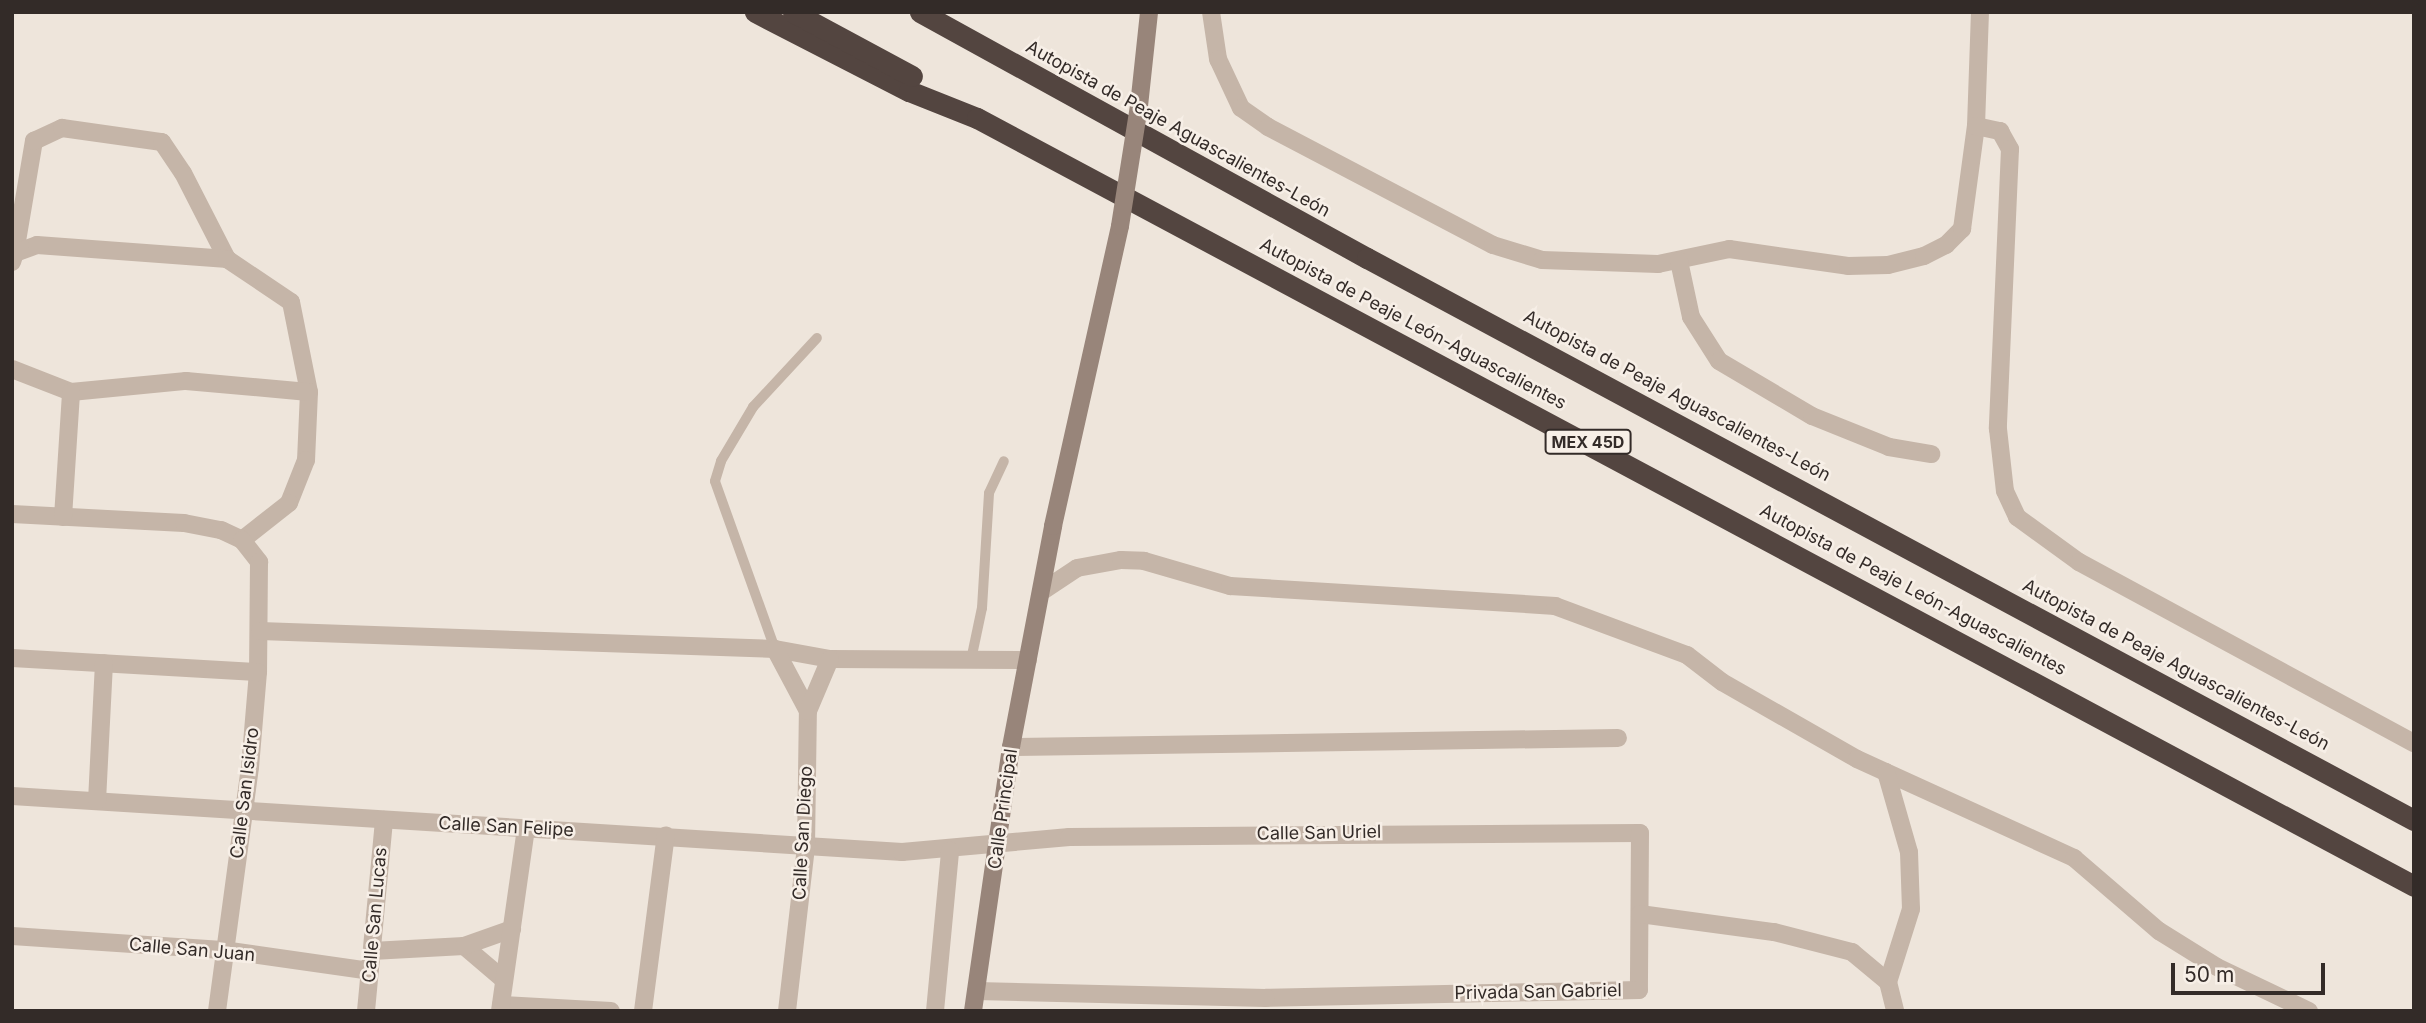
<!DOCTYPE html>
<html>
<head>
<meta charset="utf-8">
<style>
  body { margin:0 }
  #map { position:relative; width:2426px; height:1023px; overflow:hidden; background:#eee5db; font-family:Inter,sans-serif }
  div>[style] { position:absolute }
  .lane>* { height:10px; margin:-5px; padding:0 5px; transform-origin:5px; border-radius:5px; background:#c5b5a8 }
  .street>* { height:18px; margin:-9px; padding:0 9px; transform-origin:9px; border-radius:9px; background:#c5b5a8 }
  .secondary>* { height:18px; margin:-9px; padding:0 9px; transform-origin:9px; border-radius:9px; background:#98857a }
  .highway>* { height:21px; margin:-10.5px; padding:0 10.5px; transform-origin:10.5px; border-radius:10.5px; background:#534540 }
  .secondary-bridge>* { height:18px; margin:-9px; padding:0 9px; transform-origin:9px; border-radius:9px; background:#98857a }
  span { translate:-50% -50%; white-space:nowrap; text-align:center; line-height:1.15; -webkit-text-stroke:5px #f7efe7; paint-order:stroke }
  .shield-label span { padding:2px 5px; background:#f7efe7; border:2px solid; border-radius:5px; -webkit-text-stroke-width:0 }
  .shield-label { font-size:16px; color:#332b28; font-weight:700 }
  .street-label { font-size:18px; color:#332b28 }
  .frame { position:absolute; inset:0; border:14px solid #332b28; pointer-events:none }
  .scale { position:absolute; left:2171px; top:963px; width:154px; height:32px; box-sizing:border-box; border:4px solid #332b28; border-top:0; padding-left:9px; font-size:21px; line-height:24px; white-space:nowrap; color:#332b28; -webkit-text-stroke:5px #f7efe7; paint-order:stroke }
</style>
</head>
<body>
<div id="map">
  <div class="lane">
    <i style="left:775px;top:649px;width:178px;rotate:-109.7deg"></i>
    <i style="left:715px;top:481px;width:21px;rotate:-73deg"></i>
    <i style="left:721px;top:461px;width:63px;rotate:-59.3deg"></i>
    <i style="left:753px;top:407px;width:94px;rotate:-47.2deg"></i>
    <i style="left:971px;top:660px;width:53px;rotate:-78.1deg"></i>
    <i style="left:982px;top:608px;width:115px;rotate:-86.5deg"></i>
    <i style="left:989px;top:493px;width:35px;rotate:-65deg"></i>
  </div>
  <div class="street">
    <i style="left:1211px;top:12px;width:48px;rotate:81.5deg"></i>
    <i style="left:1218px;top:59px;width:54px;rotate:64.9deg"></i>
    <i style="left:1241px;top:108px;width:33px;rotate:35deg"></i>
    <i style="left:1268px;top:127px;width:254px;rotate:27.7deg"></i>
    <i style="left:1493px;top:245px;width:51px;rotate:17deg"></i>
    <i style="left:1542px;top:260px;width:116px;rotate:2deg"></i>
    <i style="left:1658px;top:264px;width:73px;rotate:-11.9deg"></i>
    <i style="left:1729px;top:249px;width:120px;rotate:8.1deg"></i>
    <i style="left:1848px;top:266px;width:40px;rotate:-1.4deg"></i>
    <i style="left:1888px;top:265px;width:37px;rotate:-14deg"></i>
    <i style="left:1924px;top:256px;width:25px;rotate:-27deg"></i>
    <i style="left:1946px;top:245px;width:23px;rotate:-45deg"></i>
    <i style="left:1962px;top:229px;width:104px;rotate:-82.3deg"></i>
    <i style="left:1976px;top:126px;width:114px;rotate:-88deg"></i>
    <i style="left:1976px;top:126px;width:25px;rotate:12deg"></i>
    <i style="left:2000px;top:131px;width:21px;rotate:61deg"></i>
    <i style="left:2010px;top:149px;width:280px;rotate:92.5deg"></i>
    <i style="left:1998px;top:429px;width:62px;rotate:83.6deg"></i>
    <i style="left:2005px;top:491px;width:29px;rotate:65deg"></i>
    <i style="left:2017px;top:517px;width:77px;rotate:36deg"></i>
    <i style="left:2079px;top:562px;width:381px;rotate:28.4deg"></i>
    <i style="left:15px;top:253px;width:114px;rotate:-80.4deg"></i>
    <i style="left:34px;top:141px;width:31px;rotate:-25deg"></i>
    <i style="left:62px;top:128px;width:101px;rotate:8deg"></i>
    <i style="left:162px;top:142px;width:37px;rotate:56deg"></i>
    <i style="left:183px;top:173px;width:97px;rotate:62.9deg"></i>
    <i style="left:1679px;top:261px;width:57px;rotate:77.9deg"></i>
    <i style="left:1691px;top:317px;width:52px;rotate:57.5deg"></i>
    <i style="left:1719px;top:361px;width:108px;rotate:30.6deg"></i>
    <i style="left:1812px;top:416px;width:83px;rotate:21.9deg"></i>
    <i style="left:1889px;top:447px;width:43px;rotate:9.5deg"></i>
    <i style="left:12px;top:262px;width:9px;rotate:-72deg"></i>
    <i style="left:15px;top:253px;width:23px;rotate:-20deg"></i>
    <i style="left:37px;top:245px;width:191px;rotate:4.2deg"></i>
    <i style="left:227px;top:259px;width:77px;rotate:33.9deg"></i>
    <i style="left:291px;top:302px;width:92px;rotate:78.7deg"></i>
    <i style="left:309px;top:392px;width:68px;rotate:92.5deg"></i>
    <i style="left:306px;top:460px;width:46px;rotate:111.6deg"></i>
    <i style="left:289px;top:503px;width:60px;rotate:141.8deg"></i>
    <i style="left:12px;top:369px;width:63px;rotate:21.3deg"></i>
    <i style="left:71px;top:392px;width:116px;rotate:-5.5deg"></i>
    <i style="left:186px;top:381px;width:123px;rotate:5.1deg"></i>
    <i style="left:12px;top:514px;width:172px;rotate:3deg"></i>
    <i style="left:184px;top:523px;width:38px;rotate:11deg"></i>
    <i style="left:221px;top:530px;width:23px;rotate:25deg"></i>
    <i style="left:242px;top:540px;width:28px;rotate:52deg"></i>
    <i style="left:259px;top:562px;width:110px;rotate:90.5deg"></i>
    <i style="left:258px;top:672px;width:95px;rotate:94.8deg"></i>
    <i style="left:250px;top:767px;width:246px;rotate:97.7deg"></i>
    <i style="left:63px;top:517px;width:125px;rotate:-86.3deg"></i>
    <i style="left:1041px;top:592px;width:43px;rotate:-33.7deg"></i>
    <i style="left:1077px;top:568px;width:45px;rotate:-10.3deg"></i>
    <i style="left:1121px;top:560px;width:23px;rotate:2deg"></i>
    <i style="left:1144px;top:561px;width:90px;rotate:16.2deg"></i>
    <i style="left:1230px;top:586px;width:326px;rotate:3.5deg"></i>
    <i style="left:1555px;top:606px;width:141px;rotate:20.4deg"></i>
    <i style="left:1687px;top:655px;width:44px;rotate:37.6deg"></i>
    <i style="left:1722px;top:682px;width:155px;rotate:29.7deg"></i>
    <i style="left:1857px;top:759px;width:239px;rotate:24.5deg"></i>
    <i style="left:2074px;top:858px;width:112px;rotate:40.7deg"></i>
    <i style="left:2159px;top:931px;width:68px;rotate:31.8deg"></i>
    <i style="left:2217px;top:967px;width:102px;rotate:25.6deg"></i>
    <i style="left:260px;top:631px;width:515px;rotate:2deg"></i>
    <i style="left:775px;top:649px;width:56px;rotate:10.3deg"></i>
    <i style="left:830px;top:659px;width:198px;rotate:0.3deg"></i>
    <i style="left:775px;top:649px;width:70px;rotate:62deg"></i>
    <i style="left:12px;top:658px;width:246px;rotate:3.3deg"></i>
    <i style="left:1011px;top:747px;width:607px;rotate:-0.85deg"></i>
    <i style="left:1886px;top:772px;width:83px;rotate:74deg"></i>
    <i style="left:1909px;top:852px;width:57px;rotate:88deg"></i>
    <i style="left:1911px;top:909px;width:77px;rotate:107.5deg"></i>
    <i style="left:1888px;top:982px;width:30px;rotate:76deg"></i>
    <i style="left:12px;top:796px;width:892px;rotate:3.6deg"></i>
    <i style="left:902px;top:852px;width:168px;rotate:-5.1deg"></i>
    <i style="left:1069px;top:837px;width:571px;rotate:-0.4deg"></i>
    <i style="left:1640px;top:833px;width:157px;rotate:90.4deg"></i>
    <i style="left:1639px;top:990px;width:373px;rotate:178.8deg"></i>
    <i style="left:1266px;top:998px;width:290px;rotate:-178.6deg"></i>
    <i style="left:97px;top:801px;width:138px;rotate:-87.1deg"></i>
    <i style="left:1640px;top:914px;width:135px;rotate:7.7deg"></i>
    <i style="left:1774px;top:932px;width:81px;rotate:14.4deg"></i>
    <i style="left:1852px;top:952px;width:47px;rotate:39.8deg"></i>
    <i style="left:12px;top:936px;width:211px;rotate:3.8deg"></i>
    <i style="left:223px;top:950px;width:148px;rotate:8.1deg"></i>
    <i style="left:464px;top:946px;width:52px;rotate:40.4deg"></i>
    <i style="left:372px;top:951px;width:92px;rotate:-3.1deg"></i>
    <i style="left:464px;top:946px;width:51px;rotate:-19.5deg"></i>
    <i style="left:501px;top:1005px;width:110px;rotate:3.1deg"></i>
    <i style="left:366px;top:1011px;width:192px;rotate:-84.6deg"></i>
    <i style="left:500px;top:1011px;width:184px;rotate:-81.9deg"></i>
    <i style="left:643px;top:1011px;width:177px;rotate:-82.6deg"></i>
    <i style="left:787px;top:1011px;width:165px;rotate:-83.4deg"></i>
    <i style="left:806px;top:847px;width:136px;rotate:-89.2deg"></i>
    <i style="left:808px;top:711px;width:56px;rotate:-67.1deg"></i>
    <i style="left:935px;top:1011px;width:161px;rotate:-84.6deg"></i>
  </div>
  <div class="secondary">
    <i style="left:1139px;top:106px;width:95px;rotate:-83.9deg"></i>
    <i style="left:973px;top:1011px;width:267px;rotate:-81.8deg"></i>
    <i style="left:1011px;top:747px;width:225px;rotate:-79.2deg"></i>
    <i style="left:1053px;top:526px;width:307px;rotate:-77.4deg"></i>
  </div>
  <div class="highway">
    <i style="left:755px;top:12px;width:173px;rotate:27.2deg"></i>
    <i style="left:909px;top:91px;width:73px;rotate:21.7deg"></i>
    <i style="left:977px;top:118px;width:1629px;rotate:28.12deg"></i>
    <i style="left:793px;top:12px;width:135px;rotate:28.3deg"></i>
    <i style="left:920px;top:12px;width:510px;rotate:28.83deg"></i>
    <i style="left:1367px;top:258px;width:1188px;rotate:28.23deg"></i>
  </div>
  <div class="secondary-bridge">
    <i style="left:1120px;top:226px;width:121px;rotate:-81deg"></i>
  </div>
  <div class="shield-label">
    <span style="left:1588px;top:442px">MEX 45D</span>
  </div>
  <div class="street-label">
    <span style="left:1178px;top:129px;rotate:29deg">Autopista de Peaje Aguascalientes-León</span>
    <span style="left:1413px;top:324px;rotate:28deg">Autopista de Peaje León-Aguascalientes</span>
    <span style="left:1677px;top:396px;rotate:28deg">Autopista de Peaje Aguascalientes-León</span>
    <span style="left:1913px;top:590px;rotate:28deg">Autopista de Peaje León-Aguascalientes</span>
    <span style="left:2176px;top:665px;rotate:28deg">Autopista de Peaje Aguascalientes-León</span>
    <span style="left:245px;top:793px;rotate:-83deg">Calle San Isidro</span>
    <span style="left:1003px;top:809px;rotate:-82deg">Calle Principal</span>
    <span style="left:506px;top:827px;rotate:3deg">Calle San Felipe</span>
    <span style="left:803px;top:833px;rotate:-87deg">Calle San Diego</span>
    <span style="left:1319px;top:833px;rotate:-1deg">Calle San Uriel</span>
    <span style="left:375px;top:915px;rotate:-85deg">Calle San Lucas</span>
    <span style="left:192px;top:950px;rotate:5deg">Calle San Juan</span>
    <span style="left:1538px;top:992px;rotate:-1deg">Privada San Gabriel</span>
  </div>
  <div class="frame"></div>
  <div class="scale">50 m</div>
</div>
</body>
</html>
